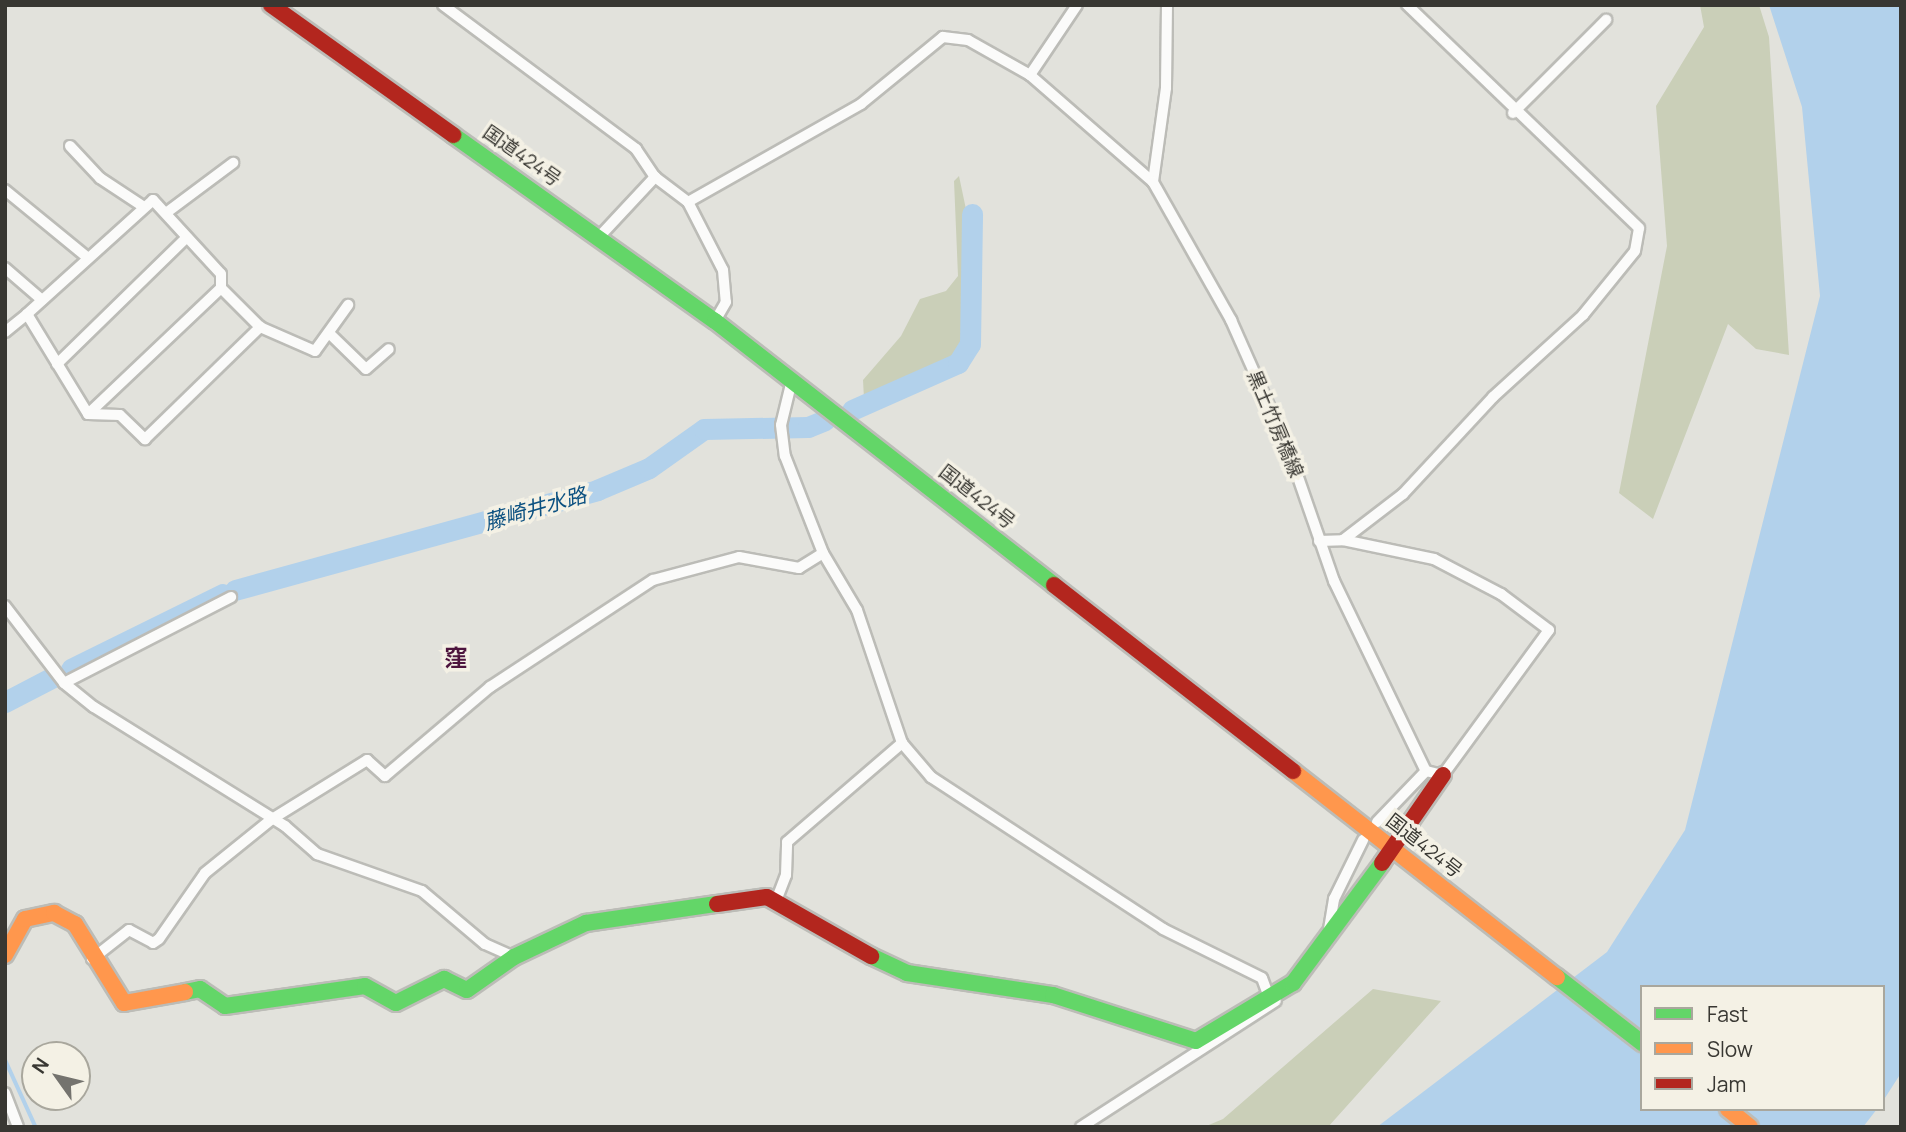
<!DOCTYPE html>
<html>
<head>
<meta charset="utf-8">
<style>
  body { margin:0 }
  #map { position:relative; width:1906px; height:1132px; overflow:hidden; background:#e2e2dc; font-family:Manrope,"Noto Sans JP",sans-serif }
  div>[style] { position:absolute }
  .green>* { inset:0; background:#cacfb8 }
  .water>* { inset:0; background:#b2d1eb }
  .stream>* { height:3.5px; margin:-1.75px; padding:0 1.75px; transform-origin:1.75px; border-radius:1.75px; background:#b2d1eb }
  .river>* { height:21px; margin:-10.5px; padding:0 10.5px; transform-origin:10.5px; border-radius:10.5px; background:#b2d1eb }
  .roads { filter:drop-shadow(2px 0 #bcbcb7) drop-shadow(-2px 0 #bcbcb7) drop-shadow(0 2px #bcbcb7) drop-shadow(0 -2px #bcbcb7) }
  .street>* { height:10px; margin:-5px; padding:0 5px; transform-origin:5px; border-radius:5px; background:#fbfbfa }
  .fast>* { height:16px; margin:-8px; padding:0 8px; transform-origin:8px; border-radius:8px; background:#63d668 }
  .slow>* { height:16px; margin:-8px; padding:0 8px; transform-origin:8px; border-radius:8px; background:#ff974d }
  .jam>* { height:16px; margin:-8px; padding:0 8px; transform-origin:8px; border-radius:8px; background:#b3261e }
  span { translate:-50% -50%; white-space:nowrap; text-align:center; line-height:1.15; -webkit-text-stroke:7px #f4f1e5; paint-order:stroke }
  .street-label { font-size:19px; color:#383732 }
  .water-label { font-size:21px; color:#0c5181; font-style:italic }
  .quarter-label { font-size:23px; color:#4d143d; font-weight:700 }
  .frame { position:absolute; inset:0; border:7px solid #383732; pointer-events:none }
  .legend { position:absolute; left:1640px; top:985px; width:245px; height:126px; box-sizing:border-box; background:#f4f1e5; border:2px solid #a9a79d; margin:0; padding:9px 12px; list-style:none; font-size:21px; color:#383732 }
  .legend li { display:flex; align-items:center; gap:14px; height:35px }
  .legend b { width:35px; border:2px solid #a9a79d }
  .north { position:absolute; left:21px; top:1041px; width:70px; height:70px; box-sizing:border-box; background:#f4f1e5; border:2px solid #a9a79d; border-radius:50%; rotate:304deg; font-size:19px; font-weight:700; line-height:28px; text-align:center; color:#383732 }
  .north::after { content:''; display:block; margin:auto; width:24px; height:32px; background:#74736e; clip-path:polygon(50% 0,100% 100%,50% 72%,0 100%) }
</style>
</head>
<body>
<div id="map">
  <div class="green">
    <i style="clip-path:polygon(1700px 5px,1759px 5px,1769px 37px,1789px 355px,1756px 349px,1728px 324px,1653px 519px,1619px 493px,1667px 246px,1656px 106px,1704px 27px)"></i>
    <i style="clip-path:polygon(959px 176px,967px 214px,964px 337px,947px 363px,864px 399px,863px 380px,901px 336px,920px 299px,946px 291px,958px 276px,954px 181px)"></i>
    <i style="clip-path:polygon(1373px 989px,1441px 1001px,1328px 1127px,1204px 1127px,1223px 1119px)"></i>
  </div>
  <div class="water">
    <i style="clip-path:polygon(1769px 5px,1901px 5px,1901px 1073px,1883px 1101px,1883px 987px,1642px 987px,1642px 1109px,1877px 1109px,1863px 1127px,1377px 1127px,1607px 952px,1685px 830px,1820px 296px,1802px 107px)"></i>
  </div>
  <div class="stream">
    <i style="left:5px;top:1059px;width:75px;rotate:65.5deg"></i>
  </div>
  <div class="river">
    <i style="left:852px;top:410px;width:116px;rotate:-23.9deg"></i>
    <i style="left:958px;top:363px;width:22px;rotate:-58deg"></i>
    <i style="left:970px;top:344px;width:130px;rotate:-89.1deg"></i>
    <i style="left:235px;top:590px;width:376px;rotate:-15.4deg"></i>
    <i style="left:597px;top:490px;width:56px;rotate:-22.9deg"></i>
    <i style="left:649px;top:468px;width:67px;rotate:-35.3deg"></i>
    <i style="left:704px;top:429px;width:104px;rotate:-1.1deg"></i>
    <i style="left:808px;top:427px;width:18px;rotate:-22deg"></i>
    <i style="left:71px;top:669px;width:169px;rotate:-26.3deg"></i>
    <i style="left:5px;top:702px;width:54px;rotate:-27.5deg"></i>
  </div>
  <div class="roads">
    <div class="street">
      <i style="left:443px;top:5px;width:241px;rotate:36.7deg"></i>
      <i style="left:636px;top:149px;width:34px;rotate:56deg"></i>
      <i style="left:655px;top:177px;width:41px;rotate:37.1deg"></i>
      <i style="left:688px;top:202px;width:199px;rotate:-29.5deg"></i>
      <i style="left:861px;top:104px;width:106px;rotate:-39.3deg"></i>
      <i style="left:943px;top:37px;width:25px;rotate:7deg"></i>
      <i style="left:968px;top:40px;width:71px;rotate:29.4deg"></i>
      <i style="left:1030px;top:75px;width:163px;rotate:41deg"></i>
      <i style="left:1167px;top:5px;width:83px;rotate:90.7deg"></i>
      <i style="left:1166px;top:88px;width:95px;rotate:97.9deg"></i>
      <i style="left:1153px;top:182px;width:159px;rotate:60.5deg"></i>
      <i style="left:1231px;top:320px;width:143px;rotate:66.1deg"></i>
      <i style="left:1289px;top:451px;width:138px;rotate:70.9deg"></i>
      <i style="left:1334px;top:581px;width:211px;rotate:64.2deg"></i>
      <i style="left:1030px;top:75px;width:84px;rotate:-56.1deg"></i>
      <i style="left:1513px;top:113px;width:132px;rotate:-45deg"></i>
      <i style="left:70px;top:146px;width:44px;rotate:46.8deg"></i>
      <i style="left:100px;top:178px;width:49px;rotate:33.4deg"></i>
      <i style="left:5px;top:190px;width:106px;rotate:39.3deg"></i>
      <i style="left:153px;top:200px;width:100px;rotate:47.4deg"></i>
      <i style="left:221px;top:274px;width:14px;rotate:90deg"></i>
      <i style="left:221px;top:288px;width:183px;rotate:136.5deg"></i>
      <i style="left:88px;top:414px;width:117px;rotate:-121.4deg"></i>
      <i style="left:27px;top:314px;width:170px;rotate:-42.1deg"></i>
      <i style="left:688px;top:202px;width:76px;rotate:62.8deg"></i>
      <i style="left:723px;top:270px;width:32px;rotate:85deg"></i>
      <i style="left:726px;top:302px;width:22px;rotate:120deg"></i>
      <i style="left:166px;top:213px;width:84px;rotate:-36.7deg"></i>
      <i style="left:600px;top:236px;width:81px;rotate:-47deg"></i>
      <i style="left:5px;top:268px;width:49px;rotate:40.9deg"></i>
      <i style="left:221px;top:288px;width:55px;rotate:45deg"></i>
      <i style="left:260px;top:327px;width:60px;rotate:23.6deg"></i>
      <i style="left:315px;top:351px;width:57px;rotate:-54.3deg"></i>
      <i style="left:5px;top:332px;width:28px;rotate:-39deg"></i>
      <i style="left:330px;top:334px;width:50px;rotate:44.2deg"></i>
      <i style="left:366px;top:369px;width:30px;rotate:-41deg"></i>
      <i style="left:57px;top:364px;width:180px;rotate:-44.3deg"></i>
      <i style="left:792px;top:380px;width:46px;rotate:103.7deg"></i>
      <i style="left:781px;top:425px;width:31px;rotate:83deg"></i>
      <i style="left:785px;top:456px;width:104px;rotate:68.6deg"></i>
      <i style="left:823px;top:553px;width:66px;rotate:59.2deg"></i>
      <i style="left:857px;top:610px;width:140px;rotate:71.3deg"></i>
      <i style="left:902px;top:743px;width:45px;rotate:49.5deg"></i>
      <i style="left:931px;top:777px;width:277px;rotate:33.2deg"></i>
      <i style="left:1163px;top:929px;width:110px;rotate:26.3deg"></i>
      <i style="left:1262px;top:978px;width:20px;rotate:70deg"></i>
      <i style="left:88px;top:414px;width:32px;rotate:2deg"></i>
      <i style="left:120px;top:415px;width:35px;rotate:44deg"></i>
      <i style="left:145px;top:439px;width:161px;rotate:-44.2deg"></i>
      <i style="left:1343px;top:540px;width:93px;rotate:11.8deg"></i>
      <i style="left:1434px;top:559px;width:76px;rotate:27.6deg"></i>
      <i style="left:1501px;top:594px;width:60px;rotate:36.9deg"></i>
      <i style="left:1549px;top:630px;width:180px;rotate:126.2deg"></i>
      <i style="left:1443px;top:775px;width:17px;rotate:-167deg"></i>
      <i style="left:1319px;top:541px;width:24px;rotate:-2deg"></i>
      <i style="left:1343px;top:540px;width:76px;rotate:-37.5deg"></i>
      <i style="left:1403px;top:494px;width:132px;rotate:-47.1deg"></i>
      <i style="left:1493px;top:397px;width:122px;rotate:-42.3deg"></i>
      <i style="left:1583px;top:315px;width:82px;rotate:-50.9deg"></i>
      <i style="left:1635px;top:251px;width:23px;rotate:-80deg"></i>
      <i style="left:1639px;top:228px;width:322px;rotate:-136.1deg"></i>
      <i style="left:5px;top:606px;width:97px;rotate:52.5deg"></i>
      <i style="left:64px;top:683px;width:38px;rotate:39deg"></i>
      <i style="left:94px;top:707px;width:225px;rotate:31.9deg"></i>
      <i style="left:285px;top:826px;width:43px;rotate:41.2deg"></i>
      <i style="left:317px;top:854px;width:111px;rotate:19.4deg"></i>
      <i style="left:422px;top:891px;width:82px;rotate:40.1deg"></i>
      <i style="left:485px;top:944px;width:32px;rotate:24deg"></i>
      <i style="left:64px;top:683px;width:188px;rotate:-27.2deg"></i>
      <i style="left:1377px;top:822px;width:71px;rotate:-46.1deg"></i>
      <i style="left:776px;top:901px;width:28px;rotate:-69deg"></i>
      <i style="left:786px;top:875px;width:33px;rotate:-88deg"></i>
      <i style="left:787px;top:842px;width:152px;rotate:-40.7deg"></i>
      <i style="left:1327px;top:941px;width:43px;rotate:-80.5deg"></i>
      <i style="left:1334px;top:899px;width:66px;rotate:-63.8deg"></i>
      <i style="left:92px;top:959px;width:47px;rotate:-38.1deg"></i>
      <i style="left:129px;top:930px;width:27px;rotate:28deg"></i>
      <i style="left:153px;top:943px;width:7px;rotate:-34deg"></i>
      <i style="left:159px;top:939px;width:80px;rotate:-55.1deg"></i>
      <i style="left:205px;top:873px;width:86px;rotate:-38.9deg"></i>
      <i style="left:272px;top:819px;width:112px;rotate:-31.8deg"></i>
      <i style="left:367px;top:760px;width:24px;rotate:42deg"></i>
      <i style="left:385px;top:776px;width:138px;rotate:-40.3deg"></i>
      <i style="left:490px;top:687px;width:195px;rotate:-33.3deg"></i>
      <i style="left:653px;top:580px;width:89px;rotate:-15deg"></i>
      <i style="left:739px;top:557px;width:61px;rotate:10.4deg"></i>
      <i style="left:799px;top:568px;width:28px;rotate:-32deg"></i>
      <i style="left:5px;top:1093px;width:36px;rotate:69deg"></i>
      <i style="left:1081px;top:1127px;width:232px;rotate:-32.9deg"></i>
    </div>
    <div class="fast">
      <i style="left:453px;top:135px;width:321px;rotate:35.4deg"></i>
      <i style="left:715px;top:321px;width:430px;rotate:37.9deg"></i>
      <i style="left:871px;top:956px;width:40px;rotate:25deg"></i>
      <i style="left:907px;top:973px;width:148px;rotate:8.6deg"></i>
      <i style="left:1053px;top:995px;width:150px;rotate:17.8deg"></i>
      <i style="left:1196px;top:1041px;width:113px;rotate:-30.9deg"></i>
      <i style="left:1293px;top:983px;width:149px;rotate:-53.4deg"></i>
      <i style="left:1557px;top:977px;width:108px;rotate:37.8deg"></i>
      <i style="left:185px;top:992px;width:15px;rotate:-11deg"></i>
      <i style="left:200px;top:989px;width:30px;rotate:34deg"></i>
      <i style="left:225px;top:1006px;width:141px;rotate:-8.1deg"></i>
      <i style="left:365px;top:986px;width:35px;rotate:29deg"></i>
      <i style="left:396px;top:1003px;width:54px;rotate:-26.6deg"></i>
      <i style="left:444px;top:979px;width:25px;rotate:26deg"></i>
      <i style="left:467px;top:990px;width:57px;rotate:-35.1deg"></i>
      <i style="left:514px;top:957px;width:80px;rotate:-25.3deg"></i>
      <i style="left:586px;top:923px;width:132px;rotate:-8.3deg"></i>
    </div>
    <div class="slow">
      <i style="left:1293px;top:771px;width:335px;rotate:38deg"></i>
      <i style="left:5px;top:955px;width:41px;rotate:-60.9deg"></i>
      <i style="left:25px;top:919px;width:30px;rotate:-12deg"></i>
      <i style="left:54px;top:913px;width:24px;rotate:28deg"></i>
      <i style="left:75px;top:924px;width:93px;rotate:58.2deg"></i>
      <i style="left:124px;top:1003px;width:62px;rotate:-10.2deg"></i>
      <i style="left:1728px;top:1109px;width:28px;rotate:39deg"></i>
    </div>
    <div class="jam">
      <i style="left:271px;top:5px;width:224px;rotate:35.5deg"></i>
      <i style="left:1054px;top:585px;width:303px;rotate:37.9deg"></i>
      <i style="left:1382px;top:863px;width:107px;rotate:-55.3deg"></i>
      <i style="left:717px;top:904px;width:50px;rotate:-8deg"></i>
      <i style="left:767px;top:897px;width:120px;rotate:29.6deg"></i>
    </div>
  </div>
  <div class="street-label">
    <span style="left:522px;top:156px;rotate:35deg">国道424号</span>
    <span style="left:1275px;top:424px;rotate:67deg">黒土竹房橋線</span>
    <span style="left:977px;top:497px;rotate:38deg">国道424号</span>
    <span style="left:1424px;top:846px;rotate:38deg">国道424号</span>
  </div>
  <div class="water-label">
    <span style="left:535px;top:508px;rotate:-16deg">藤崎井水路</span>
  </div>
  <div class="quarter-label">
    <span style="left:456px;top:657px">窪</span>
  </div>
  <div class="frame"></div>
  <ul class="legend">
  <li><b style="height:9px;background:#63d668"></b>Fast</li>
  <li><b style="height:9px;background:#ff974d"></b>Slow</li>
  <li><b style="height:9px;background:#b3261e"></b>Jam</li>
  </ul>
  <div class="north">N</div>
</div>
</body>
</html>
